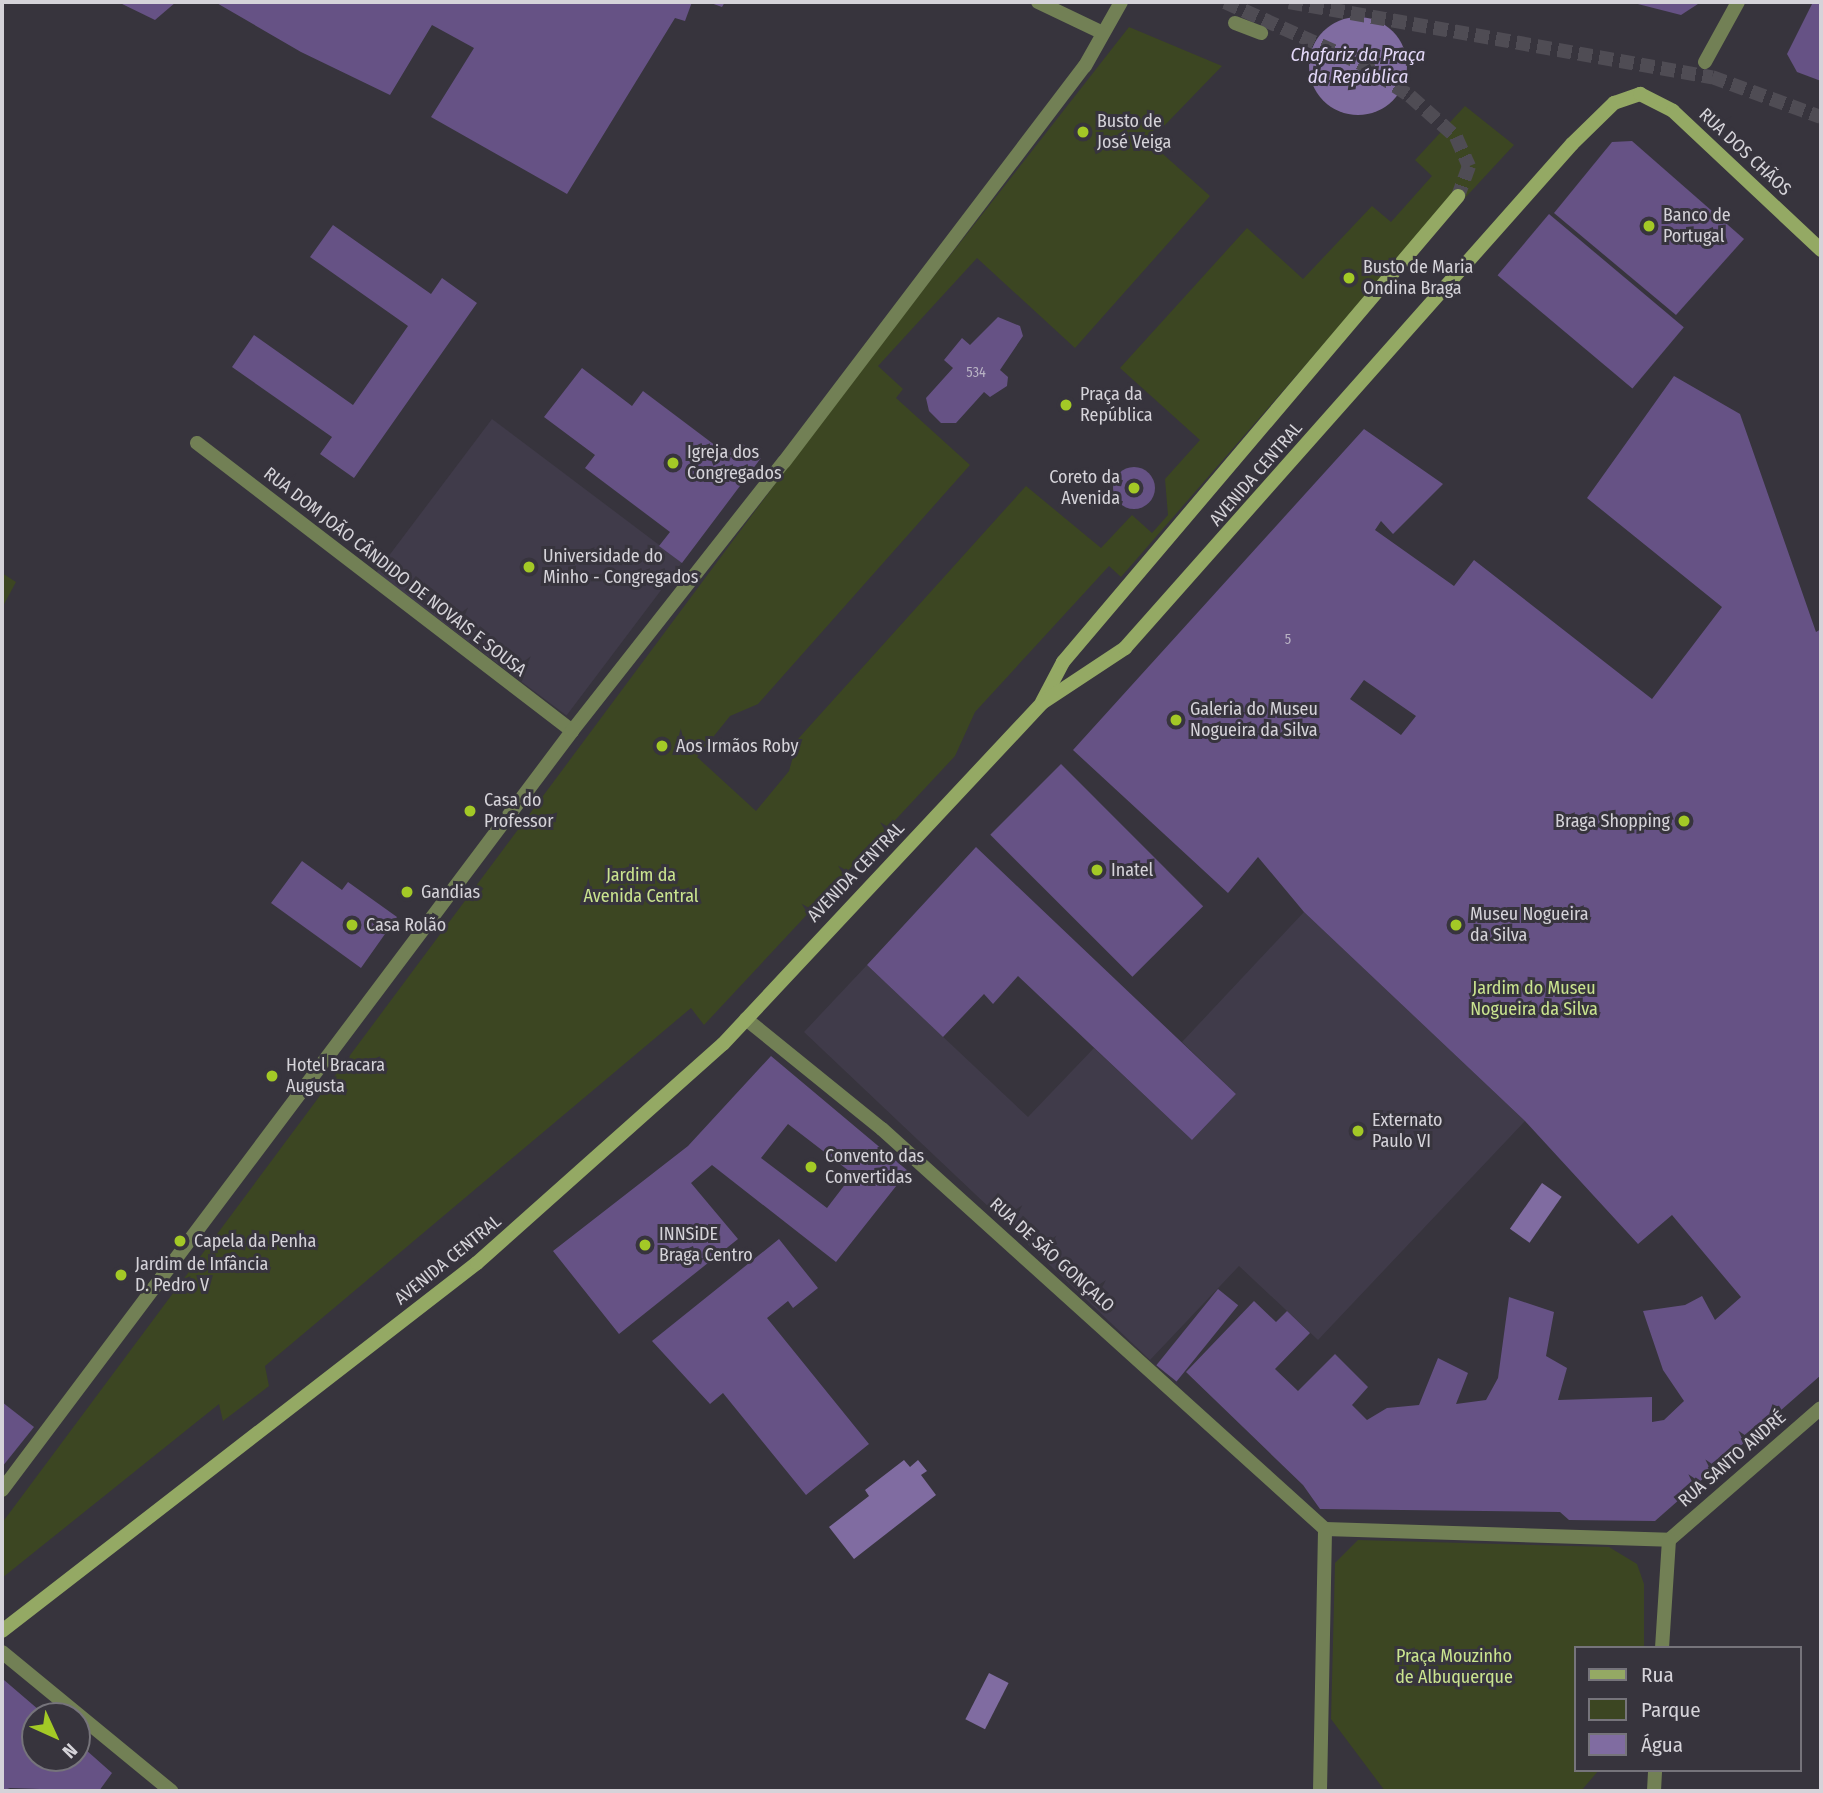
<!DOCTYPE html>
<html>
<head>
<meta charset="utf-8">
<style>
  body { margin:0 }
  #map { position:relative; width:1823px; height:1793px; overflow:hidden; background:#37343d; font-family:"Fira Sans Condensed",sans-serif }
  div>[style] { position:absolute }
  .built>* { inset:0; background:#403b4a; transform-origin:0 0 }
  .green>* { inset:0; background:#3c4622 }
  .water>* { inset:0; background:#806ca1; transform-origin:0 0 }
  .round { border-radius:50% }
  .building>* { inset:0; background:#665285; transform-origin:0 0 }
  .secondary-tunnel>* { height:14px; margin-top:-7px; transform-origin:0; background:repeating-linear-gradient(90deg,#4f4c54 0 14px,transparent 0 21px) }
  .street>* { height:14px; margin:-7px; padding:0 7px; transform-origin:7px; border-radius:7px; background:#728055 }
  .secondary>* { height:14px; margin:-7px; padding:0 7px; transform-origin:7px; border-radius:7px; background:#94a964 }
  .dots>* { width:19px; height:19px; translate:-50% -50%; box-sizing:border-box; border:4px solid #37343d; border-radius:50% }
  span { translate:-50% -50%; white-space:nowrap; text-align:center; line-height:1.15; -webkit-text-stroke:6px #37343d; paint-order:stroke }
  .number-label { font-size:14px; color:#b9b3c4 }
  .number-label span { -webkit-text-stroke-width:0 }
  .poi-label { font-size:18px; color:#d5d3d9 }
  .left { translate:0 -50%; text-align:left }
  .right { translate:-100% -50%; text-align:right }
  .street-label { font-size:18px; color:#d5d3d9 }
  .park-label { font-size:18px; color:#cae48f }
  .water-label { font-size:19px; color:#e4d9f9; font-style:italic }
  .frame { position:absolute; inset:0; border:4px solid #d5d3d9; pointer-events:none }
  .legend { position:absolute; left:1574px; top:1646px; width:228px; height:126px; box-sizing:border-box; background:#37343d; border:2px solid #76747b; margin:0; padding:9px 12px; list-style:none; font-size:21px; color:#d5d3d9 }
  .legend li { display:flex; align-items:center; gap:14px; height:35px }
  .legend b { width:35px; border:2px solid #76747b }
  .north { position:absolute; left:21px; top:1702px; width:70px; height:70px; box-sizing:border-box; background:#37343d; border:2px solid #76747b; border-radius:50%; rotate:135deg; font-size:19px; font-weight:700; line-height:28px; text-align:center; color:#d5d3d9 }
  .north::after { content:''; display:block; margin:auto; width:24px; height:32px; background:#a3c926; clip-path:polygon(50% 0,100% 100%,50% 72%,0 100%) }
</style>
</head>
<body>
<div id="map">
  <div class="built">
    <i style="left:492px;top:419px;width:238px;height:192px;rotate:37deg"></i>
    <i style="clip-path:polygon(1304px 912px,1525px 1121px,1318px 1340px,1239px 1266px,1150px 1360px,804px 1032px,867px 965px,1028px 1117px,1094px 1048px,1192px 1140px,1236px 1094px,1182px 1042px)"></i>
  </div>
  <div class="green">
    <i style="clip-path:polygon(1129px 27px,1222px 66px,1164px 126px,1160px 123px,1146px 139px,1210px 196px,1075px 348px,977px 258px,878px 366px,903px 389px,896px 398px,970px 465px,758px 704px,730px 716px,697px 757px,756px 811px,789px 771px,798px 739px,1026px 486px,1101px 548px,1132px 515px,1152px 533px,1168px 515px,1165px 479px,1200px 440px,1120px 368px,1247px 228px,1303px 279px,1372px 206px,1391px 222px,1432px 176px,1415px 160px,1465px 106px,1514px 145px,1464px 199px,1455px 193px,1121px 577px,1109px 566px,975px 712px,955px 756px,704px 1025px,691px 1008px,265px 1366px,269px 1386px,223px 1421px,219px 1404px,2px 1578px,2px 1523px,854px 378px)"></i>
    <i style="clip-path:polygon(2px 573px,16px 582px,2px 608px)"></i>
    <i style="clip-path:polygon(1358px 1540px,1609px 1547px,1637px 1564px,1644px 1584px,1644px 1648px,1576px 1648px,1576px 1770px,1599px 1770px,1581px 1791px,1385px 1791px,1331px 1719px,1335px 1563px)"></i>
  </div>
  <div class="water">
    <i class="round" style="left:1309px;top:17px;width:98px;height:98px"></i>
    <i style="left:1542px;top:1183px;width:24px;height:56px;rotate:35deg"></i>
    <i style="clip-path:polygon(904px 1460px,910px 1467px,918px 1460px,927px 1471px,921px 1475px,936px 1495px,854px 1559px,829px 1527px,869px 1496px,865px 1490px)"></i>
    <i style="left:989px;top:1673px;width:22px;height:52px;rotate:27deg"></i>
  </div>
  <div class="building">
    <i style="clip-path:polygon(118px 2px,176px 2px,155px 20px)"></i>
    <i style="clip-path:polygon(215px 2px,692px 2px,685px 21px,675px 18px,567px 194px,431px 117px,474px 48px,432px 25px,390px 95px,301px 52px)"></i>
    <i style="clip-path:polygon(708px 2px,725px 2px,722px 7px)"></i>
    <i style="clip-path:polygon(1630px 2px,1701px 2px,1681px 15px)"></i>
    <i style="clip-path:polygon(1813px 2px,1821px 2px,1821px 81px,1797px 72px,1787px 54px)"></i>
    <i style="clip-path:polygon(1632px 141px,1744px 239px,1676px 315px,1554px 213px,1612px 142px)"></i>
    <i style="left:1549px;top:214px;width:176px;height:80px;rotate:40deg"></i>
    <i style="clip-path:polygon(333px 225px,431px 294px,442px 278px,477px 303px,354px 478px,320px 454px,332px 437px,232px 367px,254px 335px,353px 405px,408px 326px,310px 257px)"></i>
    <i style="clip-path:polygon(998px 317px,1020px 326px,1023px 336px,1000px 370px,1008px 377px,1007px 386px,990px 397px,984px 392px,956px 423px,941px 423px,929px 411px,926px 398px,953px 368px,944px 360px,962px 338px,970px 345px)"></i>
    <i style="clip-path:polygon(582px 368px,632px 406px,643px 391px,728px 455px,739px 441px,761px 458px,682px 563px,659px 546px,670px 532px,585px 468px,595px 455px,544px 417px)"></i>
    <i style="clip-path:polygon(evenodd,1674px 376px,1740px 414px,1816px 632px,1821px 629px,1821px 1375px,1655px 1521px,1569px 1520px,1560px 1512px,1320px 1509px,1303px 1485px,1186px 1372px,1254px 1301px,1276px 1322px,1287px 1311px,1310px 1333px,1275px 1369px,1298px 1391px,1335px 1354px,1368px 1387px,1352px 1405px,1367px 1420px,1387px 1408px,1419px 1405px,1438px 1358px,1468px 1373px,1456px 1404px,1486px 1400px,1498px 1378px,1509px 1297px,1554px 1312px,1546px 1356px,1567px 1368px,1558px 1400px,1652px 1397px,1652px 1422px,1664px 1420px,1684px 1401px,1663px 1370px,1643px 1311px,1685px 1305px,1702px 1296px,1715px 1320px,1741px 1297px,1672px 1215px,1638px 1244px,1525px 1121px,1304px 912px,1258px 857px,1228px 893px,1073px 750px,1364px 429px,1443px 484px,1393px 534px,1381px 521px,1375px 530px,1454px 586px,1474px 560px,1652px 699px,1722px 607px,1587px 498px,1674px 376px,1364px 680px,1416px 716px,1401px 735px,1350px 699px,1364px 680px)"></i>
    <i class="round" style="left:1113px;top:467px;width:42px;height:42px"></i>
    <i style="left:1061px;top:764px;width:201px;height:100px;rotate:45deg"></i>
    <i style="clip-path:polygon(976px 847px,1236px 1094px,1192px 1140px,1018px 976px,993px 1004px,984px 994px,943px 1037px,867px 965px)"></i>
    <i style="clip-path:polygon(302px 861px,342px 890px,348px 882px,397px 917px,361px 968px,271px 903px)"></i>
    <i style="clip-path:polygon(evenodd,771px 1056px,908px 1171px,836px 1262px,712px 1165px,691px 1183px,738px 1239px,619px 1334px,553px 1251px,688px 1146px,771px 1056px,788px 1124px,853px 1174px,827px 1208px,761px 1158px,788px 1124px)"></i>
    <i style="clip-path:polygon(779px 1239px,818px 1288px,793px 1308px,788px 1301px,767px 1318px,869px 1444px,806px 1495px,723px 1393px,710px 1404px,652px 1341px)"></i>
    <i style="left:1218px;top:1289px;width:26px;height:98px;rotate:39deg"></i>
    <i style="clip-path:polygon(2px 1402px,34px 1427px,2px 1467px)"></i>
    <i style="clip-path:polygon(4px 1680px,46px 1716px,35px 1716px,35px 1758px,77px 1758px,77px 1742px,112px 1773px,99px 1791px,10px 1788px,2px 1791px)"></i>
  </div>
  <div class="secondary-tunnel">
    <i style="left:1225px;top:2px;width:148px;rotate:24.3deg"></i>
    <i style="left:1360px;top:63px;width:60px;rotate:33.4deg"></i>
    <i style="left:1410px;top:96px;width:62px;rotate:41.7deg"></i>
    <i style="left:1456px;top:137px;width:32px;rotate:66deg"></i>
    <i style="left:1469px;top:166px;width:32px;rotate:110deg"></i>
    <i style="left:1289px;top:2px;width:430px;rotate:10.1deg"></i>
    <i style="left:1712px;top:77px;width:116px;rotate:20.2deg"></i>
  </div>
  <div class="street">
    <i style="left:1038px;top:2px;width:72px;rotate:25.5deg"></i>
    <i style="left:1235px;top:23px;width:28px;rotate:21deg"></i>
    <i style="left:1705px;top:62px;width:68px;rotate:-61.2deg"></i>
    <i style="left:197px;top:443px;width:473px;rotate:37.5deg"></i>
    <i style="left:746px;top:1019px;width:175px;rotate:39deg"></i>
    <i style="left:882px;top:1129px;width:597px;rotate:42.08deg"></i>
    <i style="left:2px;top:1490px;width:949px;rotate:-53.09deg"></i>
    <i style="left:572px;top:731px;width:342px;rotate:-51.8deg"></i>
    <i style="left:784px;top:462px;width:497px;rotate:-52.8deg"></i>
    <i style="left:1085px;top:66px;width:73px;rotate:-60.6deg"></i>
    <i style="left:1325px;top:1529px;width:344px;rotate:1.8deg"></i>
    <i style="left:1669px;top:1540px;width:201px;rotate:-41deg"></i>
    <i style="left:1662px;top:1648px;width:108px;rotate:-86.3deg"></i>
    <i style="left:2px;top:1652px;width:219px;rotate:39.4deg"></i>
    <i style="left:1320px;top:1791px;width:262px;rotate:-88.9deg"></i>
    <i style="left:1654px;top:1791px;width:21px;rotate:-87deg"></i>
  </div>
  <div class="secondary">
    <i style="left:1042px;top:702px;width:45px;rotate:-62.3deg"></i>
    <i style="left:1063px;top:662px;width:611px;rotate:-49.71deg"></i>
    <i style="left:2px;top:1631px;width:601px;rotate:-37.77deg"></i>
    <i style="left:477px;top:1263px;width:329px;rotate:-41.7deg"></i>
    <i style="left:723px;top:1044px;width:467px;rotate:-46.9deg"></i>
    <i style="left:1042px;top:703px;width:100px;rotate:-33.5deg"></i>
    <i style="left:1125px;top:648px;width:674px;rotate:-48.43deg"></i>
    <i style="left:1572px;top:144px;width:59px;rotate:-44.3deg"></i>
    <i style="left:1614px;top:103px;width:28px;rotate:-19deg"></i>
    <i style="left:1640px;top:94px;width:37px;rotate:27deg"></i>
    <i style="left:1673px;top:111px;width:203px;rotate:43.2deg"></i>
  </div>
  <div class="dots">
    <i style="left:1083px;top:132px;background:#a3c926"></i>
    <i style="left:1649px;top:226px;background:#a3c926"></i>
    <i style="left:1349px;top:278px;background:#a3c926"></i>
    <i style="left:1066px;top:405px;background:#a3c926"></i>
    <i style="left:673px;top:463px;background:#a3c926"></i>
    <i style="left:1134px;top:488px;background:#a3c926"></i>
    <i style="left:529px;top:567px;background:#a3c926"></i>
    <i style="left:1176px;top:720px;background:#a3c926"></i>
    <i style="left:662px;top:746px;background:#a3c926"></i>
    <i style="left:470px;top:811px;background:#a3c926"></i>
    <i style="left:1684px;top:821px;background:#a3c926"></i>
    <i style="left:1097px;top:870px;background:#a3c926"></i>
    <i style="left:407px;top:892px;background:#a3c926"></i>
    <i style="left:352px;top:925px;background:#a3c926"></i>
    <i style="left:1456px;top:925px;background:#a3c926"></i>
    <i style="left:272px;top:1076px;background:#a3c926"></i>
    <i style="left:1358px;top:1131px;background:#a3c926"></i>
    <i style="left:811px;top:1167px;background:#a3c926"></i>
    <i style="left:180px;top:1241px;background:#a3c926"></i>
    <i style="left:645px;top:1245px;background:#a3c926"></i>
    <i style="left:121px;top:1275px;background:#a3c926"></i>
  </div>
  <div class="number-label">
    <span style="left:976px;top:373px">534</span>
    <span style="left:1288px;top:640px">5</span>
  </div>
  <div class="poi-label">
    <span class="left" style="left:1097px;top:132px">Busto de<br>José Veiga</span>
    <span class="left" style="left:1663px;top:226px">Banco de<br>Portugal</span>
    <span class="left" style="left:1363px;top:278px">Busto de Maria<br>Ondina Braga</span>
    <span class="left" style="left:1080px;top:405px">Praça da<br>República</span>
    <span class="left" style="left:687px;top:463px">Igreja dos<br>Congregados</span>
    <span class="right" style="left:1120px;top:488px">Coreto da<br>Avenida</span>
    <span class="left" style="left:543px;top:567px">Universidade do<br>Minho - Congregados</span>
    <span class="left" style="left:1190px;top:720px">Galeria do Museu<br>Nogueira da Silva</span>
    <span class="left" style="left:676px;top:746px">Aos Irmãos Roby</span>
    <span class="left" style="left:484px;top:811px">Casa do<br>Professor</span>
    <span class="right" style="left:1670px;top:821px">Braga Shopping</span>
    <span class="left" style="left:1111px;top:870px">Inatel</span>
    <span class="left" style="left:421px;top:892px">Gandias</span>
    <span class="left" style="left:1470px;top:925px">Museu Nogueira<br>da Silva</span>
    <span class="left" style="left:366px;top:925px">Casa Rolão</span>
    <span class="left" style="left:286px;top:1076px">Hotel Bracara<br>Augusta</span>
    <span class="left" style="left:1372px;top:1131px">Externato<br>Paulo VI</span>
    <span class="left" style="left:825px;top:1167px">Convento das<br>Convertidas</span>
    <span class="left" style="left:659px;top:1245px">INNSiDE<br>Braga Centro</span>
    <span class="left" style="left:194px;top:1241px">Capela da Penha</span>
    <span class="left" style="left:135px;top:1275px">Jardim de Infância<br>D. Pedro V</span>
  </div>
  <div class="street-label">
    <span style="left:1745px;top:152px;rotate:43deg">RUA DOS CHÃOS</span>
    <span style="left:1256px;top:474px;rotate:-49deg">AVENIDA CENTRAL</span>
    <span style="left:395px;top:572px;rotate:38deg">RUA DOM JOÃO CÂNDIDO DE NOVAIS E SOUSA</span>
    <span style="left:856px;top:872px;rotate:-46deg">AVENIDA CENTRAL</span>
    <span style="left:1052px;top:1255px;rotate:42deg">RUA DE SÃO GONÇALO</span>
    <span style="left:448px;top:1260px;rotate:-39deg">AVENIDA CENTRAL</span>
    <span style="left:1732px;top:1459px;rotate:-41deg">RUA SANTO ANDRÉ</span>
  </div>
  <div class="park-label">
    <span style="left:641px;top:886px">Jardim da<br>Avenida Central</span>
    <span style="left:1534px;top:999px">Jardim do Museu<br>Nogueira da Silva</span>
    <span style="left:1454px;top:1667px">Praça Mouzinho<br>de Albuquerque</span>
  </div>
  <div class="water-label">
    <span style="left:1358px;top:66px">Chafariz da Praça<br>da República</span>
  </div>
  <div class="frame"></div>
  <ul class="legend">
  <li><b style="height:9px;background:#94a964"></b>Rua</li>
  <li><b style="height:19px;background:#3c4622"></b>Parque</li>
  <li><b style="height:19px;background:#806ca1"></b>Água</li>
  </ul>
  <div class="north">N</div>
</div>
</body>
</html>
